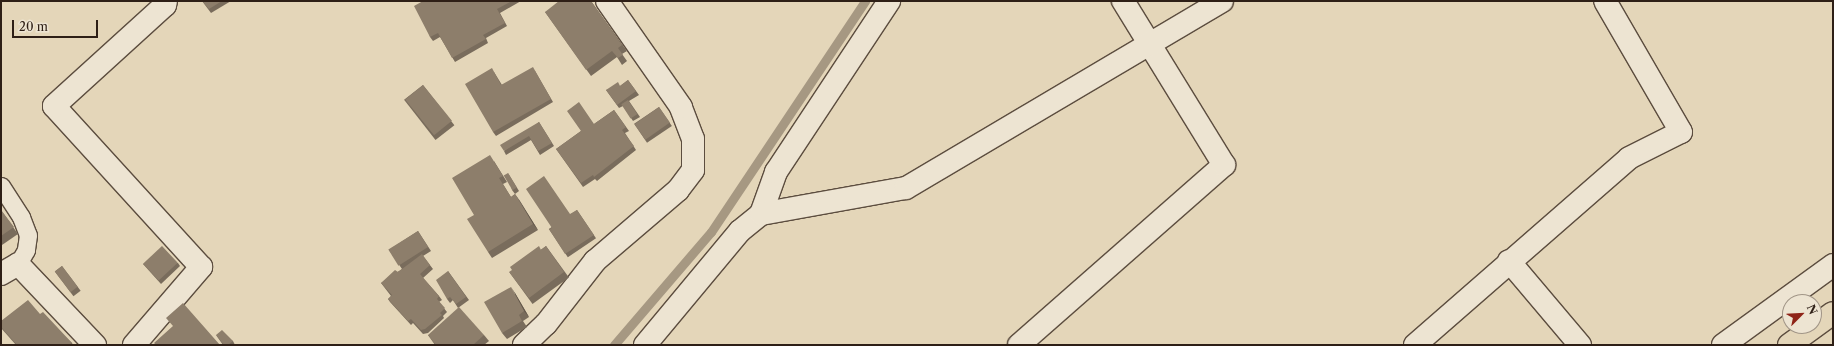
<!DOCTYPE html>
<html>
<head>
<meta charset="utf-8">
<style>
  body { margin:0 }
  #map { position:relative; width:1834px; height:346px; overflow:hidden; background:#e4d6b9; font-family:"Libre Caslon Text",serif }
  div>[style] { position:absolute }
  .stream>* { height:9px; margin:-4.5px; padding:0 4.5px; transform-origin:4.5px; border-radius:4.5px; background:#a69882 }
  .roads { filter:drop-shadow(1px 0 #5c4d3f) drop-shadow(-1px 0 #5c4d3f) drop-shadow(0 1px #5c4d3f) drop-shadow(0 -1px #5c4d3f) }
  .service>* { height:17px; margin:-8.5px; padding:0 8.5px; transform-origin:8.5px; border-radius:8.5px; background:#ede4d2 }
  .minor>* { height:22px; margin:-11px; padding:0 11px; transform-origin:11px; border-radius:11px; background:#ede4d2 }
  .tertiary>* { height:22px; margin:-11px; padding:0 11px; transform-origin:11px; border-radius:11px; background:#ede4d2 }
  .motorway>* { height:22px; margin:-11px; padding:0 11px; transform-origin:11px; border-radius:11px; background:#e4d6b9 }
  .wall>* { inset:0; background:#796c5c; transform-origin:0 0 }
  .shaded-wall>* { inset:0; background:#63584b }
  .building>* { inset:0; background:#8d7e6b; transform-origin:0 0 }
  span { translate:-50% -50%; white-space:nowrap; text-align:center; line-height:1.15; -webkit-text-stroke:4px #ede4d2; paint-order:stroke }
  .frame { position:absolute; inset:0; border:2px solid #2e1f16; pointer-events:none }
  .north { position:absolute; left:1782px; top:294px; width:40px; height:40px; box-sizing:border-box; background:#ede4d2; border:1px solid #a19587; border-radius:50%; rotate:66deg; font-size:11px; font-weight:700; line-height:16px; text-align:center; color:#2e1f16 }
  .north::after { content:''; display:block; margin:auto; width:14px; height:18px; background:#8f2418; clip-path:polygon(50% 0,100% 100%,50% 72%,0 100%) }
  .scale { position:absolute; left:12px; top:20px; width:86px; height:18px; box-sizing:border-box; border:2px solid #2e1f16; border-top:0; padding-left:5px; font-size:12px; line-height:14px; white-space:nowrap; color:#2e1f16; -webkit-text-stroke:3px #ede4d2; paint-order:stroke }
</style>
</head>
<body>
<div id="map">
  <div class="stream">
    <i style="left:614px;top:345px;width:149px;rotate:-49.4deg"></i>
    <i style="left:711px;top:232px;width:278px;rotate:-56.3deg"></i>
  </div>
  <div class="roads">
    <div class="service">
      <i style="left:1px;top:186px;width:37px;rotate:57deg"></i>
      <i style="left:21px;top:217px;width:19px;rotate:69deg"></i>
      <i style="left:28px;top:235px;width:15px;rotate:98deg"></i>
      <i style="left:26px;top:250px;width:16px;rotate:120deg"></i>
    </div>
    <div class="minor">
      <i style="left:761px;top:214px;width:45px;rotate:-70.3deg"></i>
      <i style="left:776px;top:172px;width:205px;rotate:-56.5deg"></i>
      <i style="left:1509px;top:261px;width:110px;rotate:49.8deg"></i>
      <i style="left:1px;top:274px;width:20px;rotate:-30deg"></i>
      <i style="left:18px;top:264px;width:112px;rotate:46.5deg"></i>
      <i style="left:134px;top:345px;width:103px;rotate:-49.3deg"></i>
      <i style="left:201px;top:267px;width:218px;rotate:-132.4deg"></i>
      <i style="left:54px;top:106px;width:150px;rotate:-42.3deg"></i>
      <i style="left:165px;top:5px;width:4px;rotate:-76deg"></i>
      <i style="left:524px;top:345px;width:30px;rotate:-44deg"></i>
      <i style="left:546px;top:324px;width:80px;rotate:-52.1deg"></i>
      <i style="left:595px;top:261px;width:109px;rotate:-40.5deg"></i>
      <i style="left:678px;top:190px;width:25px;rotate:-53deg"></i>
      <i style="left:693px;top:170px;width:31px;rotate:-90deg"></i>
      <i style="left:693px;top:139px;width:34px;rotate:-111deg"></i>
      <i style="left:681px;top:107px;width:129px;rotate:-124.9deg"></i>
      <i style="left:1019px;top:345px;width:273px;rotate:-41.3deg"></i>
      <i style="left:1224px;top:165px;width:193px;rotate:-121.6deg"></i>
      <i style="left:1415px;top:345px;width:284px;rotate:-41.1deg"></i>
      <i style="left:1629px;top:158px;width:58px;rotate:-26.6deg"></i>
      <i style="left:1681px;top:132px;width:151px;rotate:-120.1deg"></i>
      <i style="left:1723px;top:345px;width:136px;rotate:-36deg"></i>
    </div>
    <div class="tertiary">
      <i style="left:645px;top:345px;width:148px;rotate:-50.2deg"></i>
      <i style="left:740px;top:231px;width:27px;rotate:-39deg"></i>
      <i style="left:761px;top:214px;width:147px;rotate:-10.2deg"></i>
      <i style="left:906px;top:188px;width:367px;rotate:-30.6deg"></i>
    </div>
    <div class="motorway">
      <i style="left:1789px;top:345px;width:54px;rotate:-36deg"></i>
    </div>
  </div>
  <div class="wall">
    <i style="clip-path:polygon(202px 1px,231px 1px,211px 13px)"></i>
    <i style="clip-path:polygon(423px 1px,521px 1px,500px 13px,507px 26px,486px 38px,488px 43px,455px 62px,440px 37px,433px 41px,430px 37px)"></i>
    <i style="clip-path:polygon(591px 1px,627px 51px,622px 54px,627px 61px,622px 65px,617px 57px,591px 76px,545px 12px)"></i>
    <i style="clip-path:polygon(535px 71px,553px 102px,496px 136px,493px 132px,494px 72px,502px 85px)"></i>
    <i style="clip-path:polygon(628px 80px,639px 95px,629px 101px,640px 117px,633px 121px,623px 106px,619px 108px,606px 90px,620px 86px)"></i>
    <i style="left:423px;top:85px;width:51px;height:24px;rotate:52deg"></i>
    <i style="left:659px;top:107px;width:23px;height:30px;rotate:56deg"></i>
    <i style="clip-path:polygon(614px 110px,629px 131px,625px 133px,636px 150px,597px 181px,595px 179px,583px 187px,556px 149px,581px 131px,594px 124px)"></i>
    <i style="clip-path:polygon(539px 122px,554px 146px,540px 155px,531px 140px,506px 155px,504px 151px)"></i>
    <i style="clip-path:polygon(494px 161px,507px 182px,503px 184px,511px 197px,515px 194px,538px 230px,492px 258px,488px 252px)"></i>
    <i style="clip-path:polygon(508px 173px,519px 191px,515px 194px,512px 190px)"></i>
    <i style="clip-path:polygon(1px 210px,18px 234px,2px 245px,1px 243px)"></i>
    <i style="left:577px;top:210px;width:34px;height:34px;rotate:56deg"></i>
    <i style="clip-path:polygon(418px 231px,431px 251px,423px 256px,433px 269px,423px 278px,439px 296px,442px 300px,439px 302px,447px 312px,443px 316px,444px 318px,428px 333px,423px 334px,413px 323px,411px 325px,390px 302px,388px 299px,391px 296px,381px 283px,402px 269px,389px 250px)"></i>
    <i style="left:546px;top:246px;width:39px;height:45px;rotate:54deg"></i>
    <i style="clip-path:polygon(178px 263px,180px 266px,161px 284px,143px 264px)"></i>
    <i style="left:62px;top:266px;width:31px;height:9px;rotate:53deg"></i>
    <i style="clip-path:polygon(448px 271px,469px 300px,458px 308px,453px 300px,450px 303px,447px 299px)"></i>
    <i style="clip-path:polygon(515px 293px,529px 317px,523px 321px,527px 327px,507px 339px,502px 333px)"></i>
    <i style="clip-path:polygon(40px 314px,72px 343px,73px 345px,16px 345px,1px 328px,1px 321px)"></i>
    <i style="clip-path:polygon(216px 335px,233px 341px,235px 345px,223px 345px)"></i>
    <i style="clip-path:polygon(428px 335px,484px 335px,489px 341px,484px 345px,435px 345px)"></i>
  </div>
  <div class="shaded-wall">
    <i style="clip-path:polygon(515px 194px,520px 201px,538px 230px,533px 224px)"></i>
    <i style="clip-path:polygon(511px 287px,515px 293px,529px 317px,524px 311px)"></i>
  </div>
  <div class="building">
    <i style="clip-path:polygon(202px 1px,222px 1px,209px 9px)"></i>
    <i style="clip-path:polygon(423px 1px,512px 1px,497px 9px,505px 23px,483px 35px,486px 39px,452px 58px,438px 33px,430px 37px,414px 6px)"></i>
    <i style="clip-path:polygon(559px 1px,591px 1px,622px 45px,618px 48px,623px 55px,618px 58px,612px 51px,586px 70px,545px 12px)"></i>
    <i style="clip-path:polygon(533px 67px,551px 99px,493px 132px,465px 84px,492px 68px,501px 85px)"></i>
    <i style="clip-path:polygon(628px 80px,636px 91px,617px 105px,606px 90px,618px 82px,620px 86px)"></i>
    <i style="left:423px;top:85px;width:46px;height:23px;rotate:51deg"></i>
    <i style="left:628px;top:100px;width:17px;height:8px;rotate:57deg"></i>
    <i style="clip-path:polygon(579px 102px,594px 124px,614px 110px,626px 127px,622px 130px,634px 146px,594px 177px,593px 175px,581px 183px,556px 149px,581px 131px,567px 111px)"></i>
    <i style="left:659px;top:107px;width:19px;height:30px;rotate:55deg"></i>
    <i style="clip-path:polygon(539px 122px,552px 143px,538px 151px,529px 136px,504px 151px,500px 145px)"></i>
    <i style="clip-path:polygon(490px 155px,503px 176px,499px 178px,511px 197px,515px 194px,533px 224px,488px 252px,467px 219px,474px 215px,452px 178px)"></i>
    <i style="left:508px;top:173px;width:17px;height:5px;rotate:59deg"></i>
    <i style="clip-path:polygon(544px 176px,570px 214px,577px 210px,594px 235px,565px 254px,549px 229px,552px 228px,526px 189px)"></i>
    <i style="clip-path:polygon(1px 210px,14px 227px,1px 236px)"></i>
    <i style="left:418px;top:231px;width:19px;height:35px;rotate:58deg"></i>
    <i style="left:162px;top:246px;width:23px;height:26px;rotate:47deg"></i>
    <i style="clip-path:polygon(539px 246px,541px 250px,546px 246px,564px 272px,529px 298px,509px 272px,512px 270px,510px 267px)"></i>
    <i style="clip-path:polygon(422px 254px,430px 265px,420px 274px,439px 296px,437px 299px,445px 308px,440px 313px,442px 315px,425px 329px,421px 330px,411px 319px,408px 321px,388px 299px,392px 295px,381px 283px,395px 270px,398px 272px)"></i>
    <i style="left:62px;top:266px;width:26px;height:9px;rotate:53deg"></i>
    <i style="clip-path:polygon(448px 271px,466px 297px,456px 304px,450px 297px,447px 299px,436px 280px)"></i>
    <i style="clip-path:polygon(511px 287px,524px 311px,519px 315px,522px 321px,502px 333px,484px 302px)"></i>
    <i style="clip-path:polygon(28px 300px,40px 314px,43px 312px,72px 343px,69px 345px,17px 345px,1px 327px,1px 321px)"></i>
    <i style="clip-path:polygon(183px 303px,220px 345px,156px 345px,154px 343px,173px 326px,166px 318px)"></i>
    <i style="clip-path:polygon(459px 307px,484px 335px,473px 345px,436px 345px,428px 335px)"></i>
    <i style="clip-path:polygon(222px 330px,233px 341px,228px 345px,224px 345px,216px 335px)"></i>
  </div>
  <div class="frame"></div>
  <div class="north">N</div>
  <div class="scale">20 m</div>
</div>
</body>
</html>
